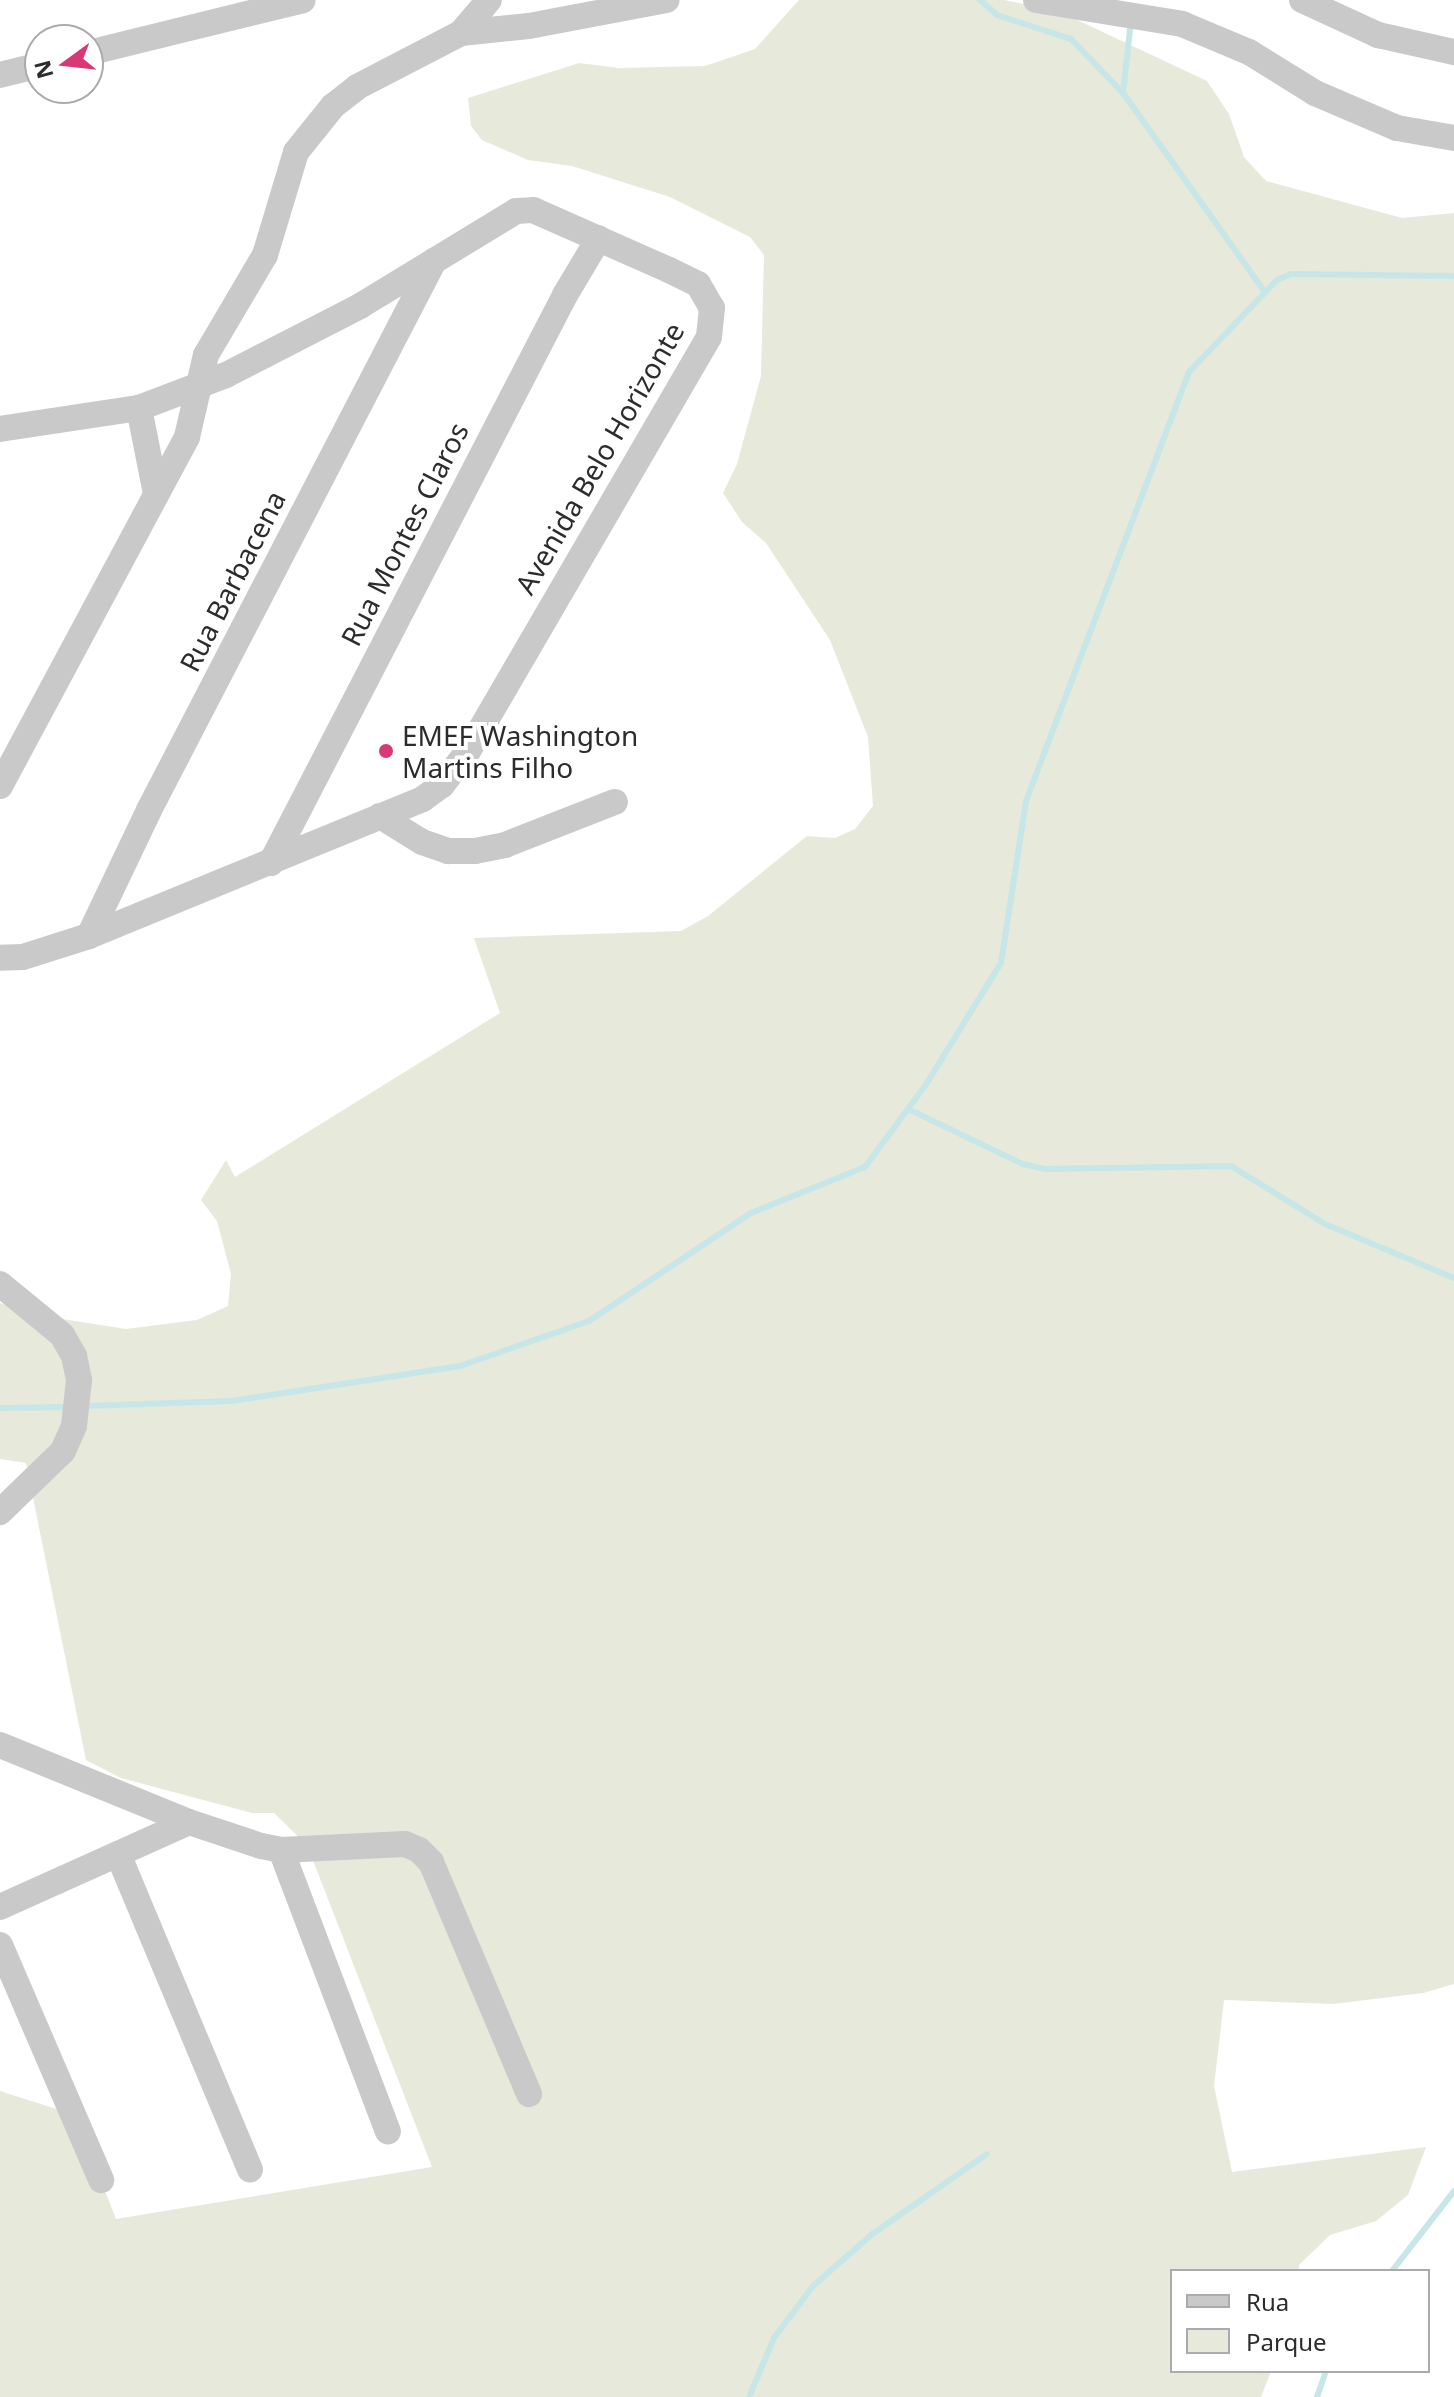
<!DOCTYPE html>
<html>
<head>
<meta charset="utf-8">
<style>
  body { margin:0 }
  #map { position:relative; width:1454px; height:2397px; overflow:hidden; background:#fff; font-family:"Noto Sans",sans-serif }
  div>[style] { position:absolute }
  .green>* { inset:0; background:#e7e9da }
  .stream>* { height:6px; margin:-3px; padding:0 3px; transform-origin:3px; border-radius:3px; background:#c7e6e8 }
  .minor>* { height:26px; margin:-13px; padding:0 13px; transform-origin:13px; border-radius:13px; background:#c9c9c9 }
  .dots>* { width:22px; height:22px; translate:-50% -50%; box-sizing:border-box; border:4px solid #fff; border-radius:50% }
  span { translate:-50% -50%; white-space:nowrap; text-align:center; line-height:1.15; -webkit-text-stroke:8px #fff; paint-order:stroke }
  .street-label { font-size:28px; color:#2c2c2c }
  .poi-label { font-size:28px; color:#2c2c2c }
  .left { translate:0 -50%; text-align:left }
  .legend { position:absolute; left:1170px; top:2269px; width:260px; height:104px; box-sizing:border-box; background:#fff; border:2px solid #ababab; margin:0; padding:10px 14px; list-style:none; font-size:24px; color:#2c2c2c }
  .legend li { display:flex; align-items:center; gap:16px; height:40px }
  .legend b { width:40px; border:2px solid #ababab }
  .north { position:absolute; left:24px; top:24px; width:80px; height:80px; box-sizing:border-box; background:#fff; border:2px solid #ababab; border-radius:50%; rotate:255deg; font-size:22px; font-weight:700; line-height:32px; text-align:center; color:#2c2c2c }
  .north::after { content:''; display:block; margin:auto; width:28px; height:36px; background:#da3777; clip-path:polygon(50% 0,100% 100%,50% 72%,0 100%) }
</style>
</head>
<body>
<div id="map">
  <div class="green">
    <i style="clip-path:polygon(799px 0,1004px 0,1058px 11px,1207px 81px,1229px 114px,1244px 157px,1266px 181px,1402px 218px,1454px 213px,1454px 1984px,1423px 1993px,1333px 2004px,1224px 2000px,1214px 2086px,1232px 2172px,1426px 2147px,1408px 2195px,1376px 2221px,1330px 2235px,1299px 2265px,1299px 2271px,1172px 2271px,1172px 2371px,1271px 2371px,1261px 2397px,0 2397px,0 2091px,75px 2115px,116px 2219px,432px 2167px,307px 1845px,274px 1813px,252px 1813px,121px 1778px,86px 1760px,26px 1463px,0 1459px,0 1303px,37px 1315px,126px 1329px,197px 1320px,228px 1306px,231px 1274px,217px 1221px,201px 1200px,226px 1160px,235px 1177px,500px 1013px,474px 938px,681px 931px,708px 916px,807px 836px,835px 838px,855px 829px,873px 806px,868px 737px,830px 640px,766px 543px,742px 522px,723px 493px,737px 464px,761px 376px,764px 255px,750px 237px,670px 197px,572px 166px,528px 160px,482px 140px,471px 126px,468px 98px,579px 63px,619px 68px,705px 66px,755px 49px)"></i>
  </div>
  <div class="stream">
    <i style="left:980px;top:0;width:23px;rotate:41deg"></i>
    <i style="left:997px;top:15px;width:78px;rotate:18deg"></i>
    <i style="left:1071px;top:39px;width:75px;rotate:46.1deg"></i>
    <i style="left:1123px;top:93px;width:244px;rotate:54.5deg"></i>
    <i style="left:1123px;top:93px;width:72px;rotate:-83.7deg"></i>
    <i style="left:908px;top:1109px;width:127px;rotate:25.6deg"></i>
    <i style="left:1023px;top:1164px;width:23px;rotate:13deg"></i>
    <i style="left:1045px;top:1169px;width:186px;rotate:-0.9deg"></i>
    <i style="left:1231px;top:1166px;width:110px;rotate:31.7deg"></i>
    <i style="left:1325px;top:1224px;width:140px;rotate:22.7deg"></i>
    <i style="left:84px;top:1406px;width:148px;rotate:-1.9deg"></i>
    <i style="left:232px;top:1401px;width:231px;rotate:-8.7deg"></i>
    <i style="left:460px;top:1366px;width:137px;rotate:-19.2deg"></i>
    <i style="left:589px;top:1321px;width:195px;rotate:-33.7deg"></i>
    <i style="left:751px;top:1213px;width:123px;rotate:-22deg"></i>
    <i style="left:865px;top:1167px;width:101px;rotate:-53.5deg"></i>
    <i style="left:925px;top:1086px;width:145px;rotate:-58.3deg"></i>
    <i style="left:1001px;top:963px;width:164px;rotate:-81.2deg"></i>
    <i style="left:1026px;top:801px;width:459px;rotate:-69.2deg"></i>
    <i style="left:1189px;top:372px;width:127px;rotate:-46.3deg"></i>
    <i style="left:1277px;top:280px;width:15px;rotate:-23deg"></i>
    <i style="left:1291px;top:274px;width:163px;rotate:0.7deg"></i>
    <i style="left:0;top:1408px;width:69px;rotate:-0.8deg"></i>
    <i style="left:1392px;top:2271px;width:101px;rotate:-52.2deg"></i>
    <i style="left:749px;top:2397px;width:64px;rotate:-67deg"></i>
    <i style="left:774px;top:2338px;width:65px;rotate:-53.1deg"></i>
    <i style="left:813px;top:2286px;width:77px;rotate:-41.3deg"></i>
    <i style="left:871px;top:2235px;width:141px;rotate:-34.9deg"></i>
    <i style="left:1317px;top:2397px;width:28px;rotate:-71deg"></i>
  </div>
  <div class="minor">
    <i style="left:1036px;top:0;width:148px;rotate:9.3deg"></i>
    <i style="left:1182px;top:24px;width:73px;rotate:22.7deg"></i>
    <i style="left:1249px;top:52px;width:78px;rotate:31.8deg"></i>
    <i style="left:1315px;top:93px;width:89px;rotate:23.1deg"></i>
    <i style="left:1397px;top:128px;width:58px;rotate:10deg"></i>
    <i style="left:1302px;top:0;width:84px;rotate:24.7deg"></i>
    <i style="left:1378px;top:35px;width:78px;rotate:12.6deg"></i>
    <i style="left:461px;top:33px;width:68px;rotate:-5.9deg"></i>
    <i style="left:529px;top:26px;width:140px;rotate:-10.7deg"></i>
    <i style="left:88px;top:53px;width:221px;rotate:-13.8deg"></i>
    <i style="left:0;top:75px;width:41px;rotate:-14deg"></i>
    <i style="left:139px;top:408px;width:88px;rotate:78.8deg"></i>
    <i style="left:0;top:429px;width:141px;rotate:-8.6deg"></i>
    <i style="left:139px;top:408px;width:93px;rotate:-20.8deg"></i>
    <i style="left:226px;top:375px;width:151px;rotate:-27.2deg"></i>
    <i style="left:360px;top:306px;width:183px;rotate:-31.3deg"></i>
    <i style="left:516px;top:211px;width:17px;rotate:-3deg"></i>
    <i style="left:533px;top:210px;width:149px;rotate:23.8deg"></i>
    <i style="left:669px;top:270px;width:32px;rotate:26deg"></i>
    <i style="left:698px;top:284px;width:28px;rotate:60deg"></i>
    <i style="left:712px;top:308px;width:29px;rotate:96deg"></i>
    <i style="left:709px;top:337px;width:479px;rotate:120.2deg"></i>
    <i style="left:468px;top:751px;width:43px;rotate:127.4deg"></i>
    <i style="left:442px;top:785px;width:24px;rotate:144deg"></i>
    <i style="left:423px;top:799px;width:361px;rotate:157.7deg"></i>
    <i style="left:89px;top:936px;width:69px;rotate:162.3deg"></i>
    <i style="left:23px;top:957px;width:23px;rotate:178deg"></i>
    <i style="left:0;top:786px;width:396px;rotate:-61.8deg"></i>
    <i style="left:187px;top:437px;width:84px;rotate:-77deg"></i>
    <i style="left:206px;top:355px;width:116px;rotate:-59.5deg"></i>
    <i style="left:265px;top:255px;width:108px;rotate:-73.2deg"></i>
    <i style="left:296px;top:152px;width:59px;rotate:-51.2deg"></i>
    <i style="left:333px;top:106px;width:31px;rotate:-38deg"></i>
    <i style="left:357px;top:87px;width:117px;rotate:-27.4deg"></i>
    <i style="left:461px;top:33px;width:43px;rotate:-49.7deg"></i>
    <i style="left:380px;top:816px;width:49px;rotate:31.8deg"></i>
    <i style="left:422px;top:842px;width:28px;rotate:19deg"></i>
    <i style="left:448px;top:851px;width:27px"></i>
    <i style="left:475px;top:851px;width:31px;rotate:-11deg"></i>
    <i style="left:505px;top:845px;width:118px;rotate:-21.4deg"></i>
    <i style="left:271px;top:863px;width:640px;rotate:-62.63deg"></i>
    <i style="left:565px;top:295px;width:66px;rotate:-59.2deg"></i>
    <i style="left:89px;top:936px;width:140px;rotate:-64.5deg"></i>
    <i style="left:149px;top:810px;width:619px;rotate:-62.57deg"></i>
    <i style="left:0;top:1284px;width:80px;rotate:39.4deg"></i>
    <i style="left:62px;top:1335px;width:24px;rotate:60deg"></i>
    <i style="left:74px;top:1356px;width:25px;rotate:78deg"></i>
    <i style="left:79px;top:1380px;width:46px;rotate:96.2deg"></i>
    <i style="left:74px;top:1426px;width:27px;rotate:114deg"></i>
    <i style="left:63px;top:1451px;width:88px;rotate:135.9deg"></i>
    <i style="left:0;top:1745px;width:204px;rotate:22.2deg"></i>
    <i style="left:189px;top:1822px;width:76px;rotate:18.4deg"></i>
    <i style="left:261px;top:1846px;width:20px;rotate:11deg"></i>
    <i style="left:281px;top:1850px;width:124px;rotate:-2.8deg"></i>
    <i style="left:405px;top:1844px;width:15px;rotate:23deg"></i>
    <i style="left:419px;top:1850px;width:17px;rotate:45deg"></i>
    <i style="left:431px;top:1862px;width:252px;rotate:67.1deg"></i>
    <i style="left:281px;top:1850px;width:301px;rotate:69.2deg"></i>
    <i style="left:118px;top:1854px;width:342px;rotate:67.3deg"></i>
    <i style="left:0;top:1907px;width:207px;rotate:-24.2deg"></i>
    <i style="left:0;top:1945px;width:256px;rotate:66.7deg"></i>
  </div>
  <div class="dots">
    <i style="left:386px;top:751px;background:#da3777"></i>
  </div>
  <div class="street-label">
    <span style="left:599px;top:458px;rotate:-60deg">Avenida Belo Horizonte</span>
    <span style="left:404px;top:534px;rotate:-63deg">Rua Montes Claros</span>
    <span style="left:232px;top:581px;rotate:-63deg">Rua Barbacena</span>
  </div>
  <div class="poi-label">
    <span class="left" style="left:402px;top:751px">EMEF Washington<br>Martins Filho</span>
  </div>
  <ul class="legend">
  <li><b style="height:10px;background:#c9c9c9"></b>Rua</li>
  <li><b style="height:22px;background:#e7e9da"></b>Parque</li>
  </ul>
  <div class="north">N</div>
</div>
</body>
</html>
